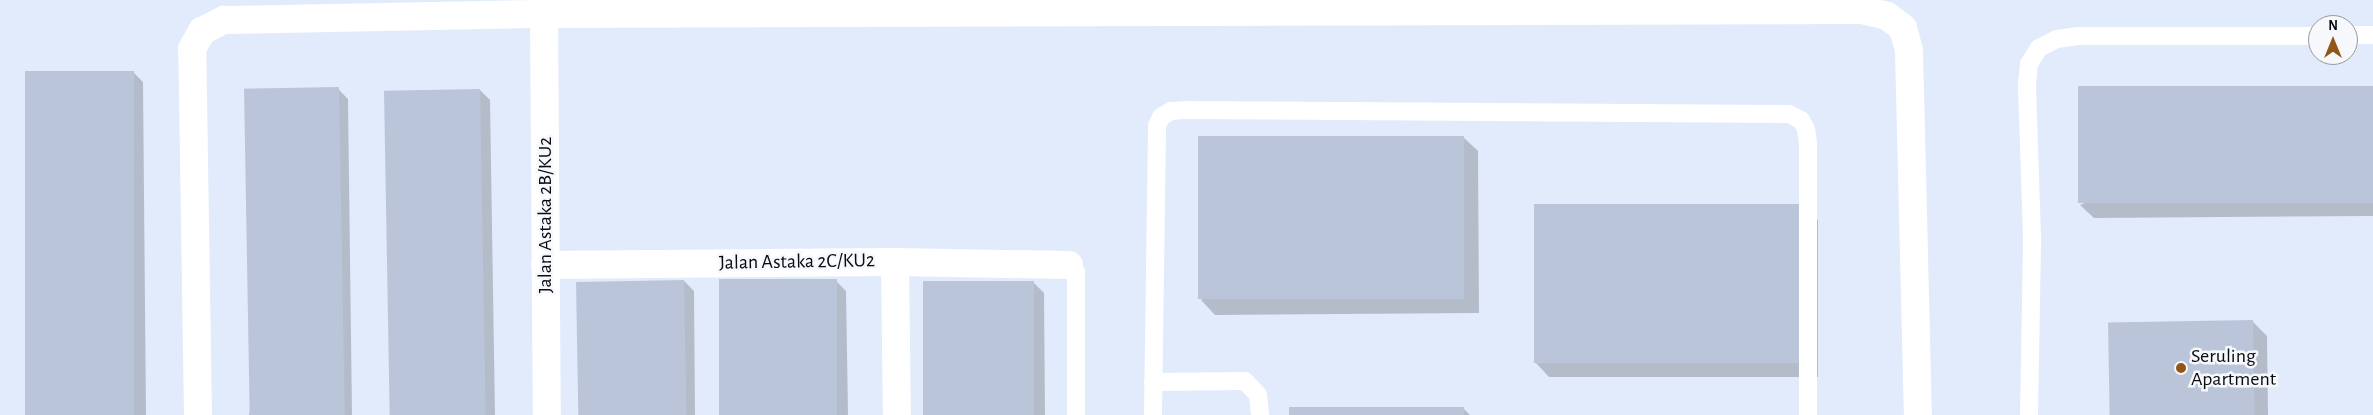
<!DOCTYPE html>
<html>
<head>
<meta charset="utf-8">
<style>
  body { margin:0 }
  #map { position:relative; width:2373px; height:415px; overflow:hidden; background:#e2ebfc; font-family:"Alegreya Sans",sans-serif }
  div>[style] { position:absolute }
  .shadow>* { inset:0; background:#0003 }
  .building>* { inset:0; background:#bbc5d9; transform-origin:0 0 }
  .lane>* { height:18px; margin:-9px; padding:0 9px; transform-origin:9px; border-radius:9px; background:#fff }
  .street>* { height:28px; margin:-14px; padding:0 14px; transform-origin:14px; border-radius:14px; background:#fff }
  .dots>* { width:14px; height:14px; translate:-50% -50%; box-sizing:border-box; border:2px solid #f6f8fc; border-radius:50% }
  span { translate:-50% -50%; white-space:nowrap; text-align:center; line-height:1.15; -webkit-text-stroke:5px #f6f8fc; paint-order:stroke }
  .street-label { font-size:20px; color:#080b12 }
  .poi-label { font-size:20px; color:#080b12 }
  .left { translate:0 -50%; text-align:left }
  .north { position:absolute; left:2308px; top:15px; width:50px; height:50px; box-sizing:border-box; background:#f6f8fc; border:1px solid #97999e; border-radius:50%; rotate:0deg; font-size:14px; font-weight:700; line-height:20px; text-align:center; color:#080b12 }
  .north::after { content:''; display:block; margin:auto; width:18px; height:22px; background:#935619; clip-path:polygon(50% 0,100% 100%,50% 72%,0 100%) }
</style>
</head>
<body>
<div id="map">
  <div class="shadow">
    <i style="clip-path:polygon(133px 72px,143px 82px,146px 415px,29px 415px)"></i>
    <i style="clip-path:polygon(2373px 88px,2373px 216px,2094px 218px,2080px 205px)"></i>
    <i style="clip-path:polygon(338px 89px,348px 99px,352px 415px,249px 415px)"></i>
    <i style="clip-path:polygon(480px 90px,490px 100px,495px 415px,391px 415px)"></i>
    <i style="clip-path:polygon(1463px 137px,1478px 151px,1479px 313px,1215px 315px,1201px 300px)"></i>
    <i style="clip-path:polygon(1804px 206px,1818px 220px,1818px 377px,1549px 377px,1535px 362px)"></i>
    <i style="clip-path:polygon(684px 281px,694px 291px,695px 415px,579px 415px)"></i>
    <i style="clip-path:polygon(836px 281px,846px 291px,848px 415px,722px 415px)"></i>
    <i style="clip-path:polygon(1034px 283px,1044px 293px,1045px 415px,925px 415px)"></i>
    <i style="clip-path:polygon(2253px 322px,2267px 336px,2268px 415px,2109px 415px)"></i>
    <i style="clip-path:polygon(1463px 408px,1470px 415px,1290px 415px)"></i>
  </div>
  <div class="building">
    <i style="left:134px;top:71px;width:344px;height:109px;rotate:90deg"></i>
    <i style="left:2373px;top:86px;width:117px;height:295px;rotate:90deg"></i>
    <i style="left:339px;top:87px;width:328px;height:95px;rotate:89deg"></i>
    <i style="left:480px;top:89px;width:326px;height:96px;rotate:89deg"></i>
    <i style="left:1464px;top:136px;width:163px;height:266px;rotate:90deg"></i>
    <i style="left:1534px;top:204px;width:270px;height:159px"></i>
    <i style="left:837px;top:279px;width:136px;height:118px;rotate:90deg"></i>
    <i style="left:684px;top:280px;width:135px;height:108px;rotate:89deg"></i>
    <i style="left:1034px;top:281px;width:134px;height:111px;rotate:90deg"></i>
    <i style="left:2253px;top:320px;width:95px;height:145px;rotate:89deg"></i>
    <i style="left:1464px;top:407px;width:8px;height:175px;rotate:90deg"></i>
  </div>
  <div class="lane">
    <i style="left:2348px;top:35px;width:25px"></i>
    <i style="left:1069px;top:265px;width:10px;rotate:45deg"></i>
    <i style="left:1076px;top:272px;width:143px;rotate:90deg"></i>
    <i style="left:1153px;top:382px;width:92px;rotate:-0.6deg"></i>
    <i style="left:1245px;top:381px;width:19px;rotate:47deg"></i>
    <i style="left:1258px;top:395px;width:20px;rotate:84deg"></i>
    <i style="left:1153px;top:415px;width:289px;rotate:-89.2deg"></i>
    <i style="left:1157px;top:126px;width:10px;rotate:-66deg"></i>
    <i style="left:1161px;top:117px;width:12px;rotate:-31deg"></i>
    <i style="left:1171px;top:111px;width:16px;rotate:-4deg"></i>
    <i style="left:1187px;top:110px;width:602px;rotate:0.38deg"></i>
    <i style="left:1789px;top:114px;width:13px;rotate:27deg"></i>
    <i style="left:1801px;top:120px;width:10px;rotate:61deg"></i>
    <i style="left:1806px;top:129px;width:15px;rotate:82deg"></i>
    <i style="left:1808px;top:144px;width:271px;rotate:90deg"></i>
    <i style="left:2029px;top:415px;width:178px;rotate:-89deg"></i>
    <i style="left:2032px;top:237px;width:153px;rotate:-91.9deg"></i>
    <i style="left:2027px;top:84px;width:20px;rotate:-84deg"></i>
    <i style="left:2029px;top:64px;width:19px;rotate:-58deg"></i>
    <i style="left:2039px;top:48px;width:20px;rotate:-27deg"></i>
    <i style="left:2057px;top:39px;width:22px;rotate:-8deg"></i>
    <i style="left:2079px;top:36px;width:239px"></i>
  </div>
  <div class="street">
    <i style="left:544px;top:14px;width:401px;rotate:89.6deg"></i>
    <i style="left:895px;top:262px;width:174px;rotate:1deg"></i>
    <i style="left:545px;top:265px;width:350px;rotate:-0.5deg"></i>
    <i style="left:895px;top:262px;width:153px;rotate:89.3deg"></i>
    <i style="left:198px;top:415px;width:366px;rotate:-90.9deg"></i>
    <i style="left:192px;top:49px;width:21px;rotate:-61deg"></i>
    <i style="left:202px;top:31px;width:25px;rotate:-27deg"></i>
    <i style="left:224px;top:20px;width:320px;rotate:-1.1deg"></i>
    <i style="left:544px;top:14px;width:1318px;rotate:-0.17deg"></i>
    <i style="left:1862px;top:10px;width:26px;rotate:13deg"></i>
    <i style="left:1887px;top:16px;width:20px;rotate:37deg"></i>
    <i style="left:1903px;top:28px;width:24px;rotate:75deg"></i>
    <i style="left:1909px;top:51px;width:364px;rotate:88.6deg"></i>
  </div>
  <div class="dots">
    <i style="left:2181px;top:368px;background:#935619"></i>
  </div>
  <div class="street-label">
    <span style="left:545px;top:215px;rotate:-90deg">Jalan Astaka 2B/KU2</span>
    <span style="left:797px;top:262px;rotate:-1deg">Jalan Astaka 2C/KU2</span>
  </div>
  <div class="poi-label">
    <span class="left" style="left:2191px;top:368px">Seruling<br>Apartment</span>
  </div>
  <div class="north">N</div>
</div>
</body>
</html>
